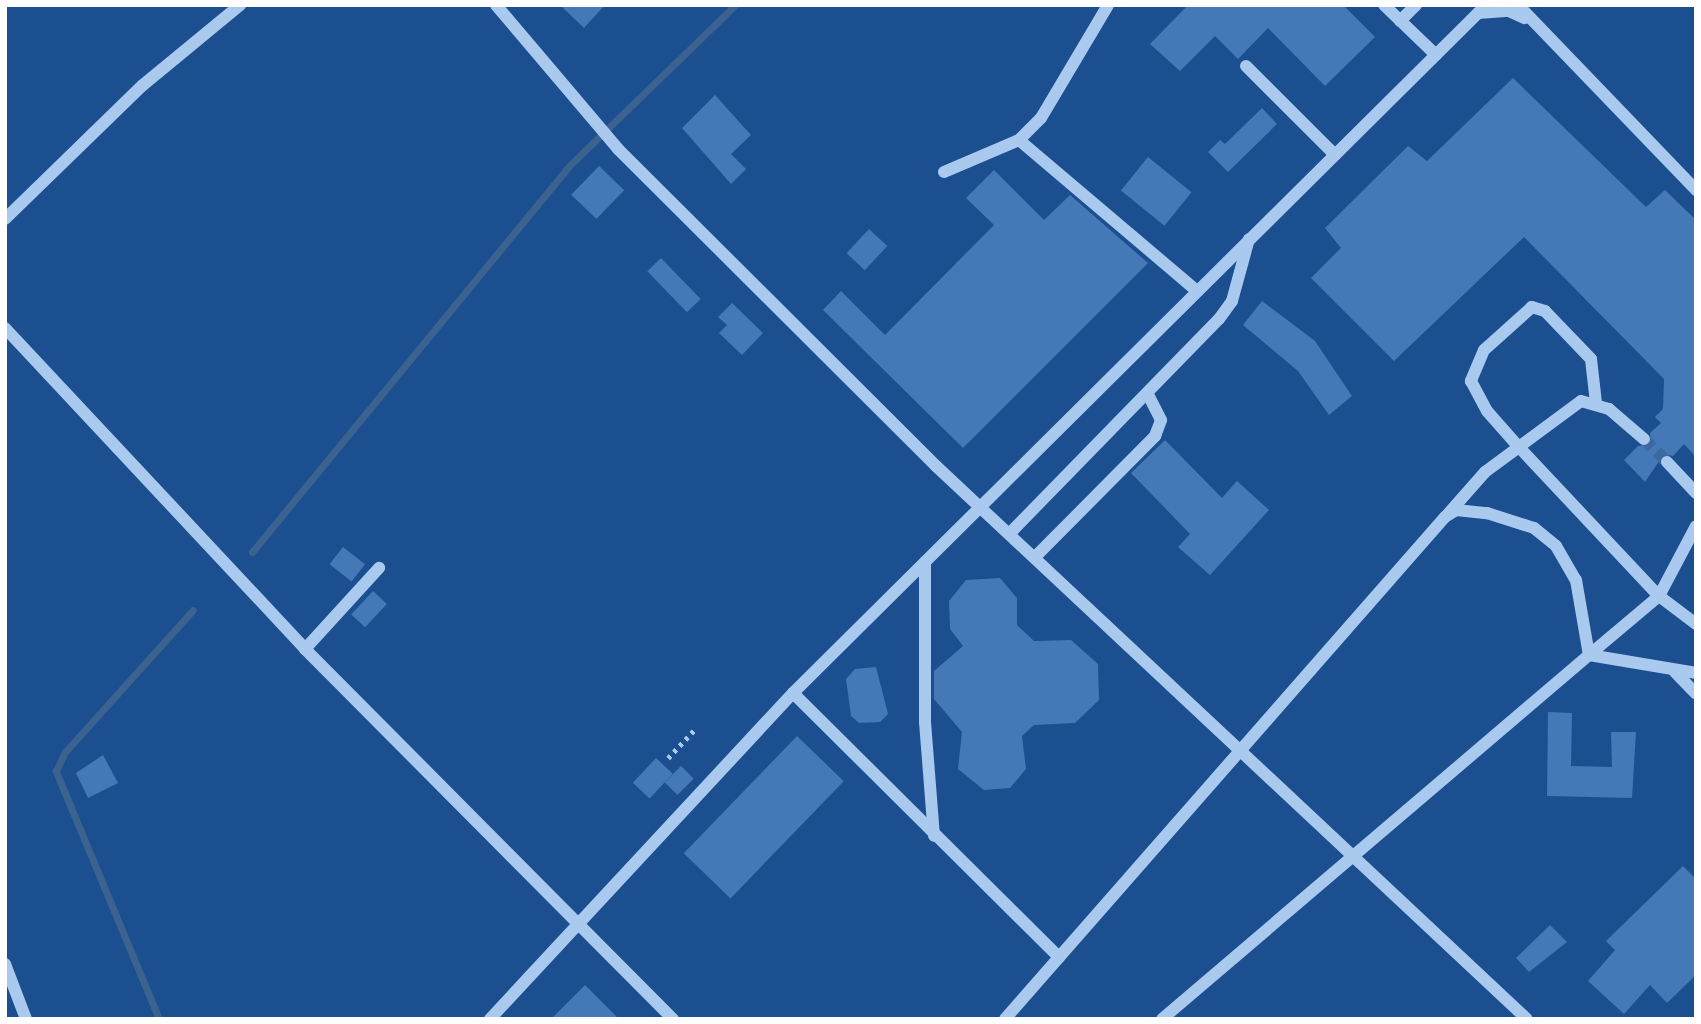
<!DOCTYPE html>
<html>
<head>
<meta charset="utf-8">
<style>
  body { margin:0 }
  #map { position:relative; width:1701px; height:1024px; overflow:hidden; background:#1b4f8f; font-family:"Titillium Web",sans-serif }
  div>[style] { position:absolute }
  .stream>* { height:7px; margin:-3.5px; padding:0 3.5px; transform-origin:3.5px; border-radius:3.5px; background:#3c6290 }
  .building>* { inset:0; background:#4478b7; transform-origin:0 0 }
  .minor-tunnel>* { height:12px; margin-top:-6px; transform-origin:0; background:repeating-linear-gradient(90deg,#3d69a0 0 12px,transparent 0 18px) }
  .path>* { height:4.5px; margin-top:-2.25px; transform-origin:0; background:repeating-linear-gradient(90deg,#a9c9ee 0 3.5px,transparent 0 8.5px) }
  .minor>* { height:12px; margin:-6px; padding:0 6px; transform-origin:6px; border-radius:6px; background:#a9c9ee }
  span { translate:-50% -50%; white-space:nowrap; text-align:center; line-height:1.15; -webkit-text-stroke:5px #1b4f8f; paint-order:stroke }
  .frame { position:absolute; inset:0; border:7px solid #fff; pointer-events:none }
</style>
</head>
<body>
<div id="map">
  <div class="stream">
    <i style="left:252px;top:552px;width:499px;rotate:-50.6deg"></i>
    <i style="left:569px;top:166px;width:231px;rotate:-44.1deg"></i>
    <i style="left:159px;top:1019px;width:269px;rotate:-112.6deg"></i>
    <i style="left:56px;top:771px;width:21px;rotate:-65deg"></i>
    <i style="left:65px;top:752px;width:191px;rotate:-48deg"></i>
  </div>
  <div class="building">
    <i style="clip-path:polygon(560px 5px,605px 5px,584px 28px)"></i>
    <i style="clip-path:polygon(1188px 5px,1343px 5px,1375px 37px,1325px 86px,1268px 28px,1238px 59px,1215px 36px,1180px 71px,1150px 44px)"></i>
    <i style="clip-path:polygon(1513px 78px,1646px 207px,1665px 190px,1696px 220px,1696px 457px,1684px 444px,1673px 456px,1664px 454px,1645px 482px,1624px 460px,1638px 446px,1651px 444px,1650px 433px,1661px 423px,1655px 417px,1663px 409px,1664px 379px,1524px 237px,1394px 361px,1311px 278px,1341px 248px,1325px 228px,1408px 146px,1427px 161px)"></i>
    <i style="clip-path:polygon(715px 95px,751px 135px,731px 154px,746px 169px,731px 184px,682px 128px)"></i>
    <i style="clip-path:polygon(1262px 108px,1277px 124px,1228px 172px,1208px 152px,1220px 140px,1225px 144px)"></i>
    <i style="left:1148px;top:157px;width:56px;height:43px;rotate:39deg"></i>
    <i style="left:599px;top:166px;width:35px;height:40px;rotate:44deg"></i>
    <i style="clip-path:polygon(994px 170px,1044px 220px,1070px 195px,1148px 263px,963px 448px,823px 310px,841px 291px,885px 335px,994px 225px,966px 198px)"></i>
    <i style="left:869px;top:229px;width:25px;height:33px;rotate:43deg"></i>
    <i style="left:661px;top:258px;width:57px;height:19px;rotate:46deg"></i>
    <i style="clip-path:polygon(1262px 301px,1315px 341px,1352px 396px,1329px 415px,1298px 371px,1243px 325px)"></i>
    <i style="clip-path:polygon(732px 303px,763px 333px,742px 355px,719px 333px,727px 325px,718px 317px)"></i>
    <i style="clip-path:polygon(1165px 440px,1222px 498px,1237px 481px,1269px 510px,1210px 575px,1178px 547px,1190px 534px,1131px 473px)"></i>
    <i style="left:343px;top:547px;width:28px;height:22px;rotate:38deg"></i>
    <i style="clip-path:polygon(1000px 578px,1017px 598px,1017px 625px,1034px 641px,1071px 640px,1098px 664px,1099px 700px,1075px 723px,1034px 725px,1022px 736px,1026px 769px,1010px 788px,984px 790px,958px 769px,962px 732px,934px 699px,934px 671px,963px 646px,950px 629px,949px 601px,966px 580px)"></i>
    <i style="left:373px;top:591px;width:19px;height:32px;rotate:43deg"></i>
    <i style="clip-path:polygon(876px 667px,888px 714px,880px 722px,859px 723px,851px 716px,846px 679px,855px 669px)"></i>
    <i style="clip-path:polygon(1548px 712px,1572px 713px,1571px 766px,1612px 767px,1611px 732px,1636px 732px,1632px 798px,1547px 796px)"></i>
    <i style="left:797px;top:736px;width:65px;height:163px;rotate:44deg"></i>
    <i style="clip-path:polygon(103px 755px,118px 783px,88px 798px,76px 773px)"></i>
    <i style="left:656px;top:758px;width:23px;height:34px;rotate:43deg"></i>
    <i style="left:681px;top:766px;width:18px;height:23px;rotate:45deg"></i>
    <i style="clip-path:polygon(1683px 866px,1696px 879px,1696px 975px,1667px 1003px,1650px 985px,1624px 1014px,1588px 981px,1615px 950px,1606px 941px)"></i>
    <i style="clip-path:polygon(1550px 925px,1567px 942px,1529px 972px,1516px 958px)"></i>
    <i style="clip-path:polygon(585px 985px,619px 1019px,551px 1019px)"></i>
  </div>
  <div class="minor-tunnel">
    <i style="left:1644px;top:439px;width:33px;rotate:45deg"></i>
  </div>
  <div class="path">
    <i style="left:668px;top:758px;width:42px;rotate:-46.9deg"></i>
  </div>
  <div class="minor">
    <i style="left:496px;top:5px;width:189px;rotate:49.7deg"></i>
    <i style="left:618px;top:149px;width:449px;rotate:44.9deg"></i>
    <i style="left:936px;top:466px;width:809px;rotate:43.1deg"></i>
    <i style="left:1384px;top:5px;width:72px;rotate:43.9deg"></i>
    <i style="left:1518px;top:5px;width:257px;rotate:46.1deg"></i>
    <i style="left:1478px;top:13px;width:31px;rotate:-4deg"></i>
    <i style="left:1509px;top:11px;width:17px;rotate:25deg"></i>
    <i style="left:1400px;top:21px;width:23px;rotate:-45deg"></i>
    <i style="left:1246px;top:66px;width:126px;rotate:45deg"></i>
    <i style="left:1019px;top:140px;width:232px;rotate:40.3deg"></i>
    <i style="left:944px;top:172px;width:82px;rotate:-23.1deg"></i>
    <i style="left:1019px;top:140px;width:31px;rotate:-45deg"></i>
    <i style="left:1041px;top:118px;width:131px;rotate:-59.3deg"></i>
    <i style="left:5px;top:219px;width:192px;rotate:-44.2deg"></i>
    <i style="left:143px;top:85px;width:126px;rotate:-39.5deg"></i>
    <i style="left:5px;top:328px;width:439px;rotate:46.9deg"></i>
    <i style="left:305px;top:649px;width:522px;rotate:45.16deg"></i>
    <i style="left:1596px;top:403px;width:44px;rotate:-96.5deg"></i>
    <i style="left:1591px;top:359px;width:66px;rotate:-133.8deg"></i>
    <i style="left:1545px;top:311px;width:14px;rotate:-163deg"></i>
    <i style="left:1532px;top:307px;width:64px;rotate:138.1deg"></i>
    <i style="left:1484px;top:350px;width:34px;rotate:113deg"></i>
    <i style="left:1471px;top:381px;width:34px;rotate:62deg"></i>
    <i style="left:1487px;top:411px;width:45px;rotate:48.6deg"></i>
    <i style="left:1517px;top:445px;width:207px;rotate:46.8deg"></i>
    <i style="left:1659px;top:596px;width:46px;rotate:37.1deg"></i>
    <i style="left:1667px;top:462px;width:42px;rotate:46.9deg"></i>
    <i style="left:1448px;top:514px;width:56px;rotate:-48.6deg"></i>
    <i style="left:1485px;top:472px;width:119px;rotate:-36.5deg"></i>
    <i style="left:1581px;top:401px;width:29px;rotate:16deg"></i>
    <i style="left:1609px;top:409px;width:46px;rotate:40.6deg"></i>
    <i style="left:1012px;top:531px;width:296px;rotate:-45.7deg"></i>
    <i style="left:1219px;top:319px;width:22px;rotate:-54deg"></i>
    <i style="left:1232px;top:301px;width:64px;rotate:-74.7deg"></i>
    <i style="left:1037px;top:555px;width:168px;rotate:-45.2deg"></i>
    <i style="left:1155px;top:436px;width:17px;rotate:-69deg"></i>
    <i style="left:1161px;top:420px;width:30px;rotate:-117deg"></i>
    <i style="left:925px;top:562px;width:160px;rotate:90deg"></i>
    <i style="left:925px;top:722px;width:114px;rotate:85.5deg"></i>
    <i style="left:305px;top:649px;width:110px;rotate:-47.6deg"></i>
    <i style="left:1589px;top:655px;width:92px;rotate:-40.1deg"></i>
    <i style="left:1659px;top:596px;width:79px;rotate:-62.1deg"></i>
    <i style="left:1589px;top:655px;width:109px;rotate:9.5deg"></i>
    <i style="left:1675px;top:672px;width:30px;rotate:46deg"></i>
    <i style="left:793px;top:693px;width:375px;rotate:44.8deg"></i>
    <i style="left:5px;top:964px;width:59px;rotate:69.1deg"></i>
    <i style="left:490px;top:1019px;width:445px;rotate:-47.1deg"></i>
    <i style="left:793px;top:693px;width:977px;rotate:-44.79deg"></i>
    <i style="left:1005px;top:1019px;width:668px;rotate:-48.77deg"></i>
    <i style="left:1445px;top:517px;width:13px;rotate:-32deg"></i>
    <i style="left:1456px;top:510px;width:31px;rotate:6deg"></i>
    <i style="left:1487px;top:513px;width:49px;rotate:17.7deg"></i>
    <i style="left:1534px;top:528px;width:28px;rotate:39deg"></i>
    <i style="left:1556px;top:546px;width:39px;rotate:60deg"></i>
    <i style="left:1576px;top:580px;width:76px;rotate:80.2deg"></i>
    <i style="left:1589px;top:655px;width:561px;rotate:139.55deg"></i>
  </div>
  <div class="frame"></div>
</div>
</body>
</html>
